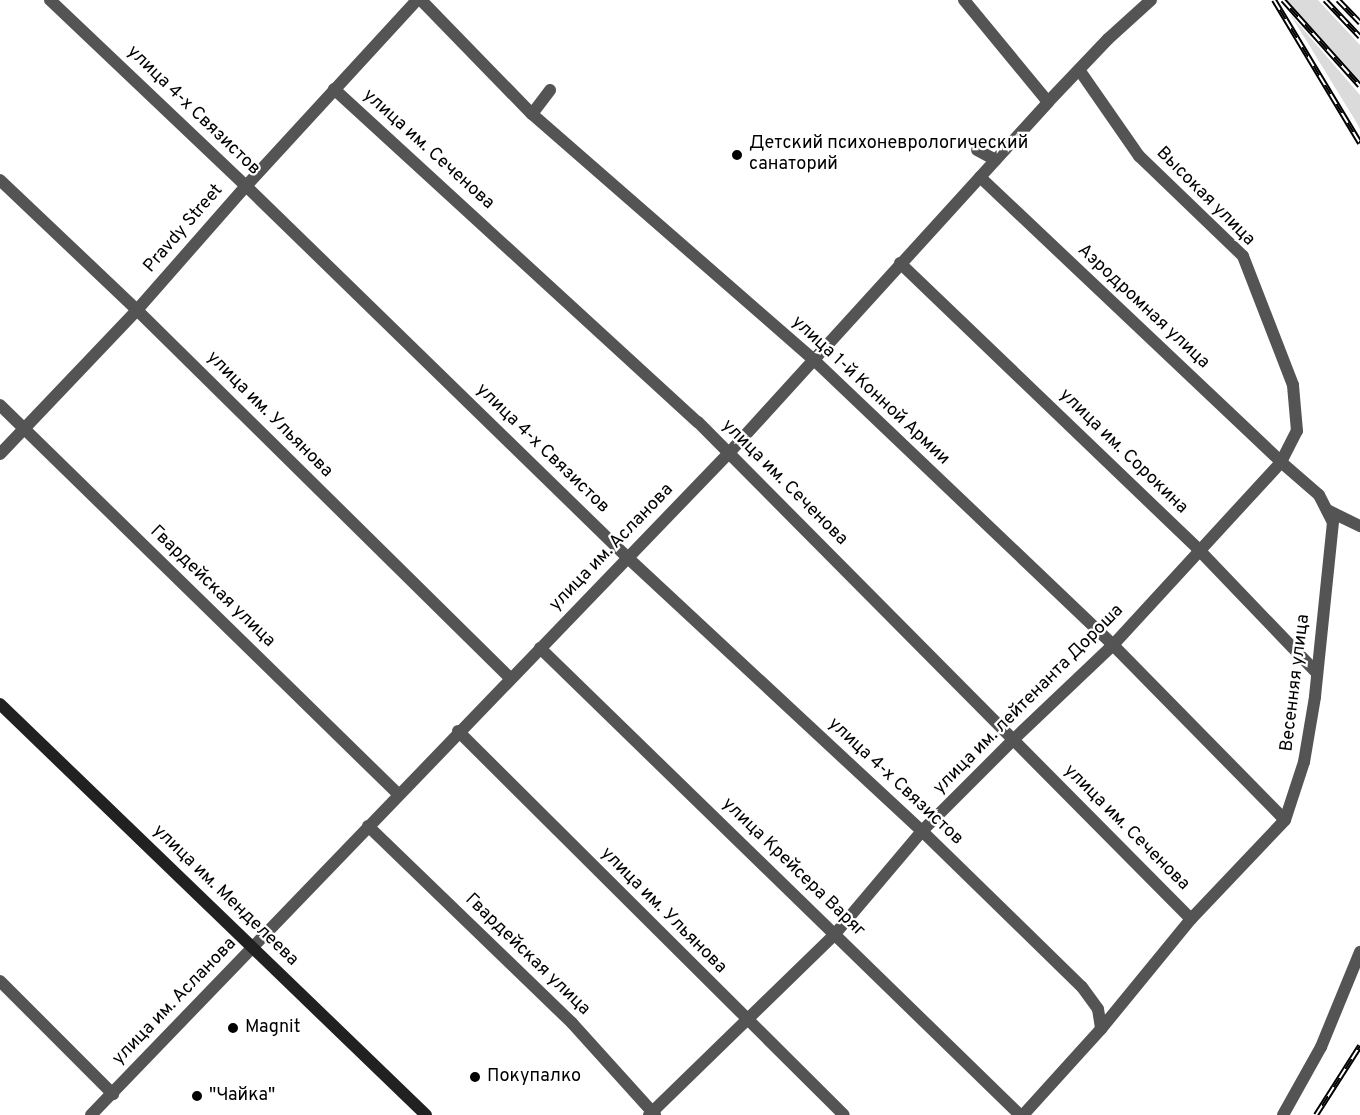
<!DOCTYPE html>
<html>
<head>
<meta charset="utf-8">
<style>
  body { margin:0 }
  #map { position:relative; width:1360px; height:1115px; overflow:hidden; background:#fff; font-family:Overpass,sans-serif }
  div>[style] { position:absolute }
  .green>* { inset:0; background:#dbdbdb }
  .minor>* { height:12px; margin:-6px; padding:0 6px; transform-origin:6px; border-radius:6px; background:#545454 }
  .secondary>* { height:12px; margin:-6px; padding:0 6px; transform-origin:6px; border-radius:6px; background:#212121 }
  .rail>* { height:6px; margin-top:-3px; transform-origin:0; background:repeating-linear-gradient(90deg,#fff 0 11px,#000 0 22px); box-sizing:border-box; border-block:2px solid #000 }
  .dots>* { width:16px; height:16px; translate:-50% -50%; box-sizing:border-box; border:3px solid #fff; border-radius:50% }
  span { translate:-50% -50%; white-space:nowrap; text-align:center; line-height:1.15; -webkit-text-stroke:4.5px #fff; paint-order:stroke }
  .street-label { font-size:18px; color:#000 }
  .poi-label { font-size:18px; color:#000 }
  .left { translate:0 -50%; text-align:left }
</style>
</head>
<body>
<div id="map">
  <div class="green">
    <i style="clip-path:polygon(1287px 0,1318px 0,1360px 45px,1360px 81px)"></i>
    <i style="clip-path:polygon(1290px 14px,1360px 95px,1360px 129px,1358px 125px)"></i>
  </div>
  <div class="minor">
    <i style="left:50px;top:0;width:270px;rotate:43.5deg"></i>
    <i style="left:246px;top:186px;width:533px;rotate:44.24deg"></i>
    <i style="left:628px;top:558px;width:401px;rotate:42.9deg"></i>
    <i style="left:922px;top:831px;width:223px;rotate:44.3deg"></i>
    <i style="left:1082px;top:987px;width:27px;rotate:54deg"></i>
    <i style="left:1098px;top:1009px;width:20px;rotate:81deg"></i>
    <i style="left:421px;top:0;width:159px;rotate:45.8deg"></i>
    <i style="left:532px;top:114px;width:374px;rotate:41.1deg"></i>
    <i style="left:814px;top:360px;width:413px;rotate:43.6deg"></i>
    <i style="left:1113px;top:645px;width:245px;rotate:45.5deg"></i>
    <i style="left:964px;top:0;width:132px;rotate:50.5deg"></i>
    <i style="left:334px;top:89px;width:493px;rotate:42.5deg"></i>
    <i style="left:698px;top:422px;width:700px;rotate:45.23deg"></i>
    <i style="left:532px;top:114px;width:30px;rotate:-53deg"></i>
    <i style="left:977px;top:150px;width:21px;rotate:28deg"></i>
    <i style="left:980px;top:177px;width:415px;rotate:43.4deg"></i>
    <i style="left:1281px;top:462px;width:50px;rotate:41deg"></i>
    <i style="left:1319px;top:495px;width:30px;rotate:63deg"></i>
    <i style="left:1333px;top:522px;width:176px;rotate:95.9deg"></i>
    <i style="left:1315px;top:697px;width:66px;rotate:99.6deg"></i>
    <i style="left:1304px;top:762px;width:61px;rotate:108.1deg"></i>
    <i style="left:1285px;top:820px;width:137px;rotate:133.5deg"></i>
    <i style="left:1191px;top:919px;width:142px;rotate:129.3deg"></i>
    <i style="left:1101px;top:1029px;width:116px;rotate:132.2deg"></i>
    <i style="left:0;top:180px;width:189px;rotate:43.5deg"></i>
    <i style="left:137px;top:310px;width:524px;rotate:44.61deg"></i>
    <i style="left:900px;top:263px;width:416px;rotate:43.8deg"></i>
    <i style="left:1200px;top:551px;width:168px;rotate:46.2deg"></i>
    <i style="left:0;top:405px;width:557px;rotate:44.34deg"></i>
    <i style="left:0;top:454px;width:199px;rotate:-46.4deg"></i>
    <i style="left:137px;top:310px;width:165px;rotate:-48.7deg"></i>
    <i style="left:246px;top:186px;width:253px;rotate:-47.4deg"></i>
    <i style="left:1327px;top:510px;width:37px;rotate:26deg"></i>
    <i style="left:540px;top:648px;width:670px;rotate:44.21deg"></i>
    <i style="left:458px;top:731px;width:544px;rotate:44.85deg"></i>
    <i style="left:368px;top:826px;width:284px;rotate:44deg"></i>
    <i style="left:572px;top:1023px;width:124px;rotate:47.9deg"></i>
    <i style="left:0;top:981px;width:160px;rotate:45deg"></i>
    <i style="left:91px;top:1115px;width:919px;rotate:-46.06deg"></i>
    <i style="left:729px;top:453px;width:474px;rotate:-47.7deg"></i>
    <i style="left:1048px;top:102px;width:87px;rotate:-46.4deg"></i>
    <i style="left:1108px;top:39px;width:58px;rotate:-42.2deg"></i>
    <i style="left:649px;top:1115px;width:260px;rotate:-44.2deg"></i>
    <i style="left:835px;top:934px;width:135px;rotate:-49.8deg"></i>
    <i style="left:922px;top:831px;width:130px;rotate:-45deg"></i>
    <i style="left:1014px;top:739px;width:137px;rotate:-43.5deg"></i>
    <i style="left:1113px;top:645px;width:248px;rotate:-47.4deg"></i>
    <i style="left:1281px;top:462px;width:35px;rotate:-63deg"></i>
    <i style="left:1297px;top:431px;width:46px;rotate:-95deg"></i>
    <i style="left:1293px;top:385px;width:138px;rotate:-111.2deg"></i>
    <i style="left:1243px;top:256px;width:144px;rotate:-136.1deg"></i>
    <i style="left:1139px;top:156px;width:103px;rotate:-124.8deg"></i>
    <i style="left:1283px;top:1115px;width:78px;rotate:-60.8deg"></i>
    <i style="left:1321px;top:1047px;width:103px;rotate:-67.7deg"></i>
  </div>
  <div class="secondary">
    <i style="left:0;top:704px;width:592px;rotate:43.97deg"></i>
  </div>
  <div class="rail">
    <i style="left:1274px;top:0;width:167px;rotate:59deg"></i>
    <i style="left:1283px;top:0;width:115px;rotate:48.2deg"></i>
    <i style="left:1325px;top:0;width:51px;rotate:46.6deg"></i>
    <i style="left:1338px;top:0;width:32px;rotate:46deg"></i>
    <i style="left:1316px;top:1115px;width:82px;rotate:-57.5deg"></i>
  </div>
  <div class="dots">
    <i style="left:737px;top:155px;background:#000"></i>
    <i style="left:233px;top:1028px;background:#000"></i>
    <i style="left:475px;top:1077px;background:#000"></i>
    <i style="left:197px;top:1096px;background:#000"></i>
  </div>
  <div class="street-label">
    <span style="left:193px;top:111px;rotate:44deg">улица 4-х Связистов</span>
    <span style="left:428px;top:150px;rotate:42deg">улица им. Сеченова</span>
    <span style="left:1205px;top:197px;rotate:45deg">Высокая улица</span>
    <span style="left:184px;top:229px;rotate:-49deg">Pravdy Street</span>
    <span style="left:1143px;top:307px;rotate:43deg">Аэродромная улица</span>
    <span style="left:870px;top:391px;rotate:43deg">улица 1-й Конной Армии</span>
    <span style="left:269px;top:415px;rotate:45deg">улица им. Ульянова</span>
    <span style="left:542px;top:449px;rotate:44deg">улица 4-х Связистов</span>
    <span style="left:1123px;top:452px;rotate:44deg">улица им. Сорокина</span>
    <span style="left:784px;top:483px;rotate:45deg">улица им. Сеченова</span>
    <span style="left:612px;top:548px;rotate:-46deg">улица им. Асланова</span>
    <span style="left:212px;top:587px;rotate:44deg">Гвардейская улица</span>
    <span style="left:1296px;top:683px;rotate:-83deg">Весенняя улица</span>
    <span style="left:1029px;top:700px;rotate:-45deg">улица им. лейтенанта Дороша</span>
    <span style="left:895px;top:782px;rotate:43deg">улица 4-х Связистов</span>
    <span style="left:1126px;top:828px;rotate:45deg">улица им. Сеченова</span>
    <span style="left:793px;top:868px;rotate:44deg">улица Крейсера Варяг</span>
    <span style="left:225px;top:896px;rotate:44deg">улица им. Менделеева</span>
    <span style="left:663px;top:911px;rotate:45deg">улица им. Ульянова</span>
    <span style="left:527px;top:955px;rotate:44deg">Гвардейская улица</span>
    <span style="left:175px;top:1002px;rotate:-46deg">улица им. Асланова</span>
  </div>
  <div class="poi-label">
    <span class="left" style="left:749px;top:155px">Детский психоневрологический<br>санаторий</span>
    <span class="left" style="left:245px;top:1028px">Magnit</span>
    <span class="left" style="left:487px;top:1077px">Покупалко</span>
    <span class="left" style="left:209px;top:1096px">"Чайка"</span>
  </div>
</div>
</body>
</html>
